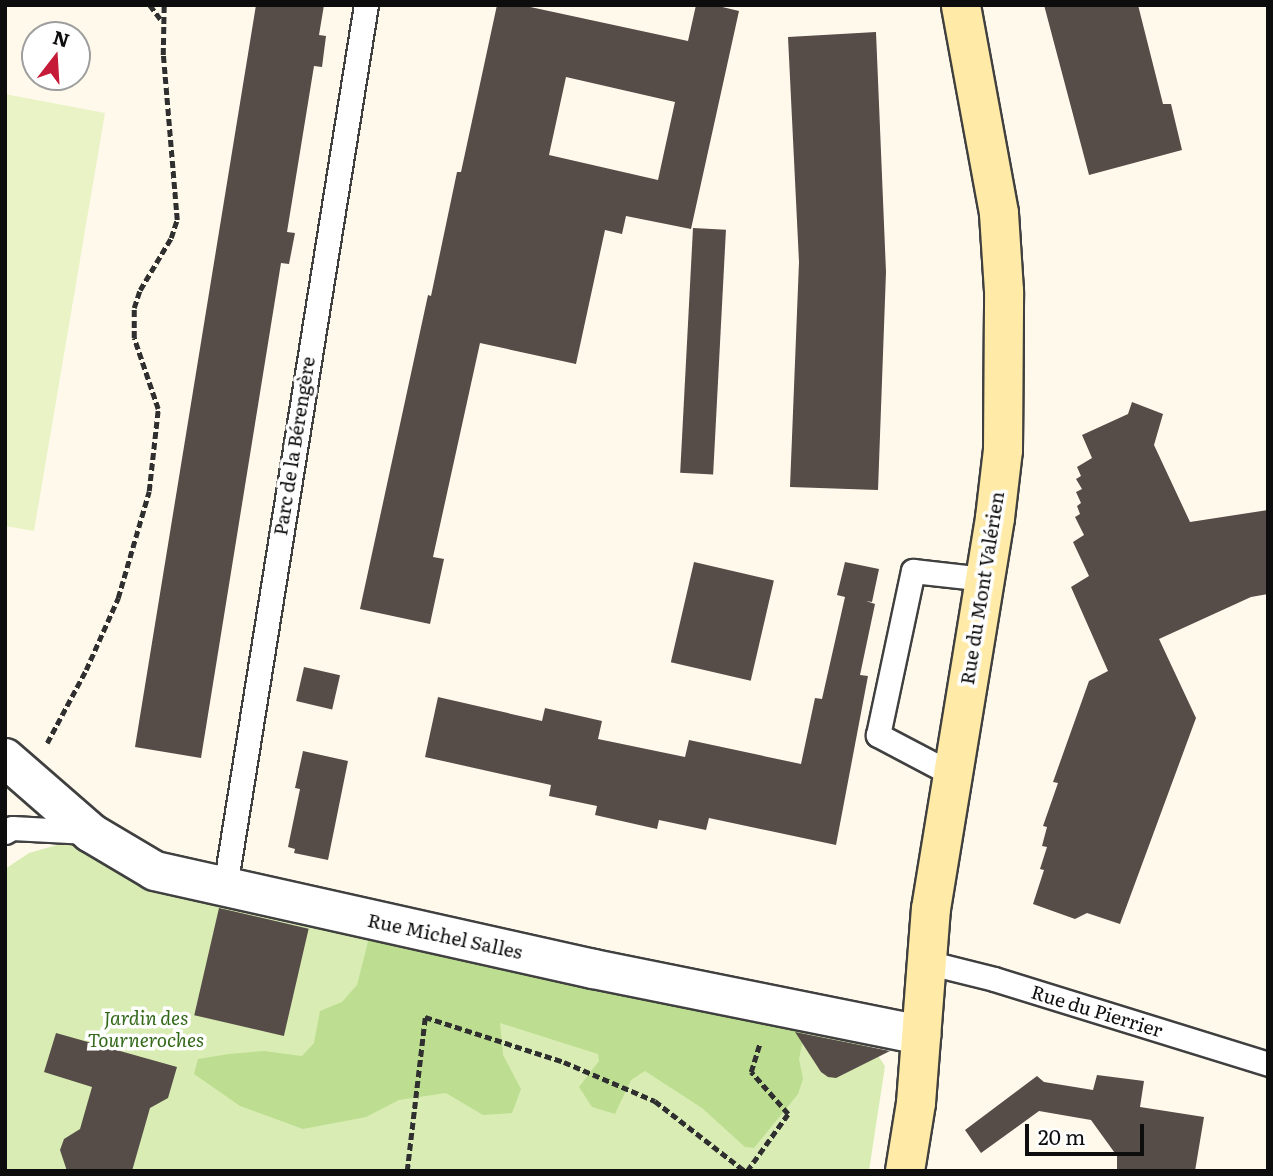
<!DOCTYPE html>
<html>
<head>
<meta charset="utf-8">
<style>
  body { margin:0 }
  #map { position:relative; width:1273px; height:1176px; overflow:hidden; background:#fff9ec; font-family:Literata,serif }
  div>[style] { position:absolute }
  .green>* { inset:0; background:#d8ecb3 }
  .forest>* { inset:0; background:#bdde91 }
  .pitch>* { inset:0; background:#e9f3c6 }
  .building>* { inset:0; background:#564c48; transform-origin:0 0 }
  .path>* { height:4.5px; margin-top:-2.25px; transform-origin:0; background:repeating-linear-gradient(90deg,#2f2f2f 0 7px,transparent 0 10.5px) }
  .roads { filter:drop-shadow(2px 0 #404040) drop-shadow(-2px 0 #404040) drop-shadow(0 2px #404040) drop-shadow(0 -2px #404040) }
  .lane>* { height:23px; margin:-11.5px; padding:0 11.5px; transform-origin:11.5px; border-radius:11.5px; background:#fff }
  .street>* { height:38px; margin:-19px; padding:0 19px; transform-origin:19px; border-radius:19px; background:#fff }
  .secondary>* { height:38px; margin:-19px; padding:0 19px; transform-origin:19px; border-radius:19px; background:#ffeba7 }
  span { translate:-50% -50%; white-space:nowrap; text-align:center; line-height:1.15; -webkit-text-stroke:7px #fff; paint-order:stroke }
  .street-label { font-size:19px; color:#0d0d0d }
  .park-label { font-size:19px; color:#336919; font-style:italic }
  .frame { position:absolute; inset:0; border:7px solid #0d0d0d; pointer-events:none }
  .north { position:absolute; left:21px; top:21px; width:70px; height:70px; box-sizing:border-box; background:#fff; border:2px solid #9e9e9e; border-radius:50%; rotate:17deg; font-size:19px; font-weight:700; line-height:28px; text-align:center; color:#0d0d0d }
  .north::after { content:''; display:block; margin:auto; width:24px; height:32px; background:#c61b38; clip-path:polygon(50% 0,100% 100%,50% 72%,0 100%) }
  .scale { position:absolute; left:1025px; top:1124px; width:119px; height:32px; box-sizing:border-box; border:4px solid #0d0d0d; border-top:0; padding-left:9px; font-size:21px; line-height:24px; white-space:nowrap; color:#0d0d0d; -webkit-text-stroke:5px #fff; paint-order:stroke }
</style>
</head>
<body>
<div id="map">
  <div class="green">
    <i style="clip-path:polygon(75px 840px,133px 882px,872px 1047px,885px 1066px,869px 1171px,5px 1171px,5px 869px,29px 853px)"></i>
  </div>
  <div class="forest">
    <i style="clip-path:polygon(370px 934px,805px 1031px,799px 1059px,803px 1079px,798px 1094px,754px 1148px,745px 1147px,702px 1108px,645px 1071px,631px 1080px,615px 1114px,592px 1107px,579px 1087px,599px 1061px,598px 1054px,500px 1023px,503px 1055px,521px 1089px,512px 1113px,483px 1115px,446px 1093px,399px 1100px,366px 1117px,303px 1129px,240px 1106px,194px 1074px,198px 1059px,229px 1054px,264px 1051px,302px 1056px,314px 1043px,320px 1011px,342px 1002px,357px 985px)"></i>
  </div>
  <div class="pitch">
    <i style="clip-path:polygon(5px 94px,105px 113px,34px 531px,5px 526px)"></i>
  </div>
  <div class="building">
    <i style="clip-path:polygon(256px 5px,324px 5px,319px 35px,326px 36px,322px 67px,314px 66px,287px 232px,295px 233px,289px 264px,281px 263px,201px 758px,135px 747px)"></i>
    <i style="clip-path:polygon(evenodd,497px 5px,521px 5px,688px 41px,696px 5px,714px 5px,739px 11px,691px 229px,626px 216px,622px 234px,605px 230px,576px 364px,480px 343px,433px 557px,444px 559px,430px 624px,360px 609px,428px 295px,431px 296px,457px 172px,461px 172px,497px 5px,566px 77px,675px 102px,658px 180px,549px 155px,566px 77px)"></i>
    <i style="clip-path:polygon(1044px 5px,1138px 5px,1163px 104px,1171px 104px,1182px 150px,1089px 175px)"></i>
    <i style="clip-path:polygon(876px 32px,886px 272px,878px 490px,790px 487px,799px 262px,788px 37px)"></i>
    <i style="left:693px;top:228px;width:33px;height:245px;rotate:3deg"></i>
    <i style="clip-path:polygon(1132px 402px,1163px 414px,1154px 445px,1190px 522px,1268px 510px,1268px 594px,1251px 597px,1159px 639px,1196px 718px,1120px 924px,1087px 913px,1075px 919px,1033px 904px,1044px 870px,1040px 869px,1047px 847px,1042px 846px,1047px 827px,1043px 826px,1058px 783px,1053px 782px,1089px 681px,1108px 671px,1071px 587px,1089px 576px,1073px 542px,1084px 535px,1075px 517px,1080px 514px,1077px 506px,1081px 503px,1076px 492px,1082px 489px,1076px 479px,1081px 476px,1077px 467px,1092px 458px,1082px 435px,1128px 414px)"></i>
    <i style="left:694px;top:562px;width:82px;height:103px;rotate:13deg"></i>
    <i style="clip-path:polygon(845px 562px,879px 569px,872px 602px,866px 601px,875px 604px,860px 675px,868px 676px,836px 845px,709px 818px,706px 830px,659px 820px,657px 829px,595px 815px,597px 806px,549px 796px,551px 785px,425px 757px,438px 697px,542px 721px,545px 708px,602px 721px,598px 739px,685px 757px,689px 740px,801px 764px,815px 698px,822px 699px,838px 628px,845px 597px,837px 595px)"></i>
    <i style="left:304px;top:667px;width:37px;height:35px;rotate:13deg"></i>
    <i style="clip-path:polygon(303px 751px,348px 761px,328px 860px,294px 853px,295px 849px,288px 847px,300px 789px,295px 788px)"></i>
    <i style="left:219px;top:908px;width:92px;height:110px;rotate:13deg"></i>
    <i style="clip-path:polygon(795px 1032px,890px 1051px,836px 1078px,828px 1077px,821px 1072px)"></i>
    <i style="clip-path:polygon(56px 1033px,177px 1067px,168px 1098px,150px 1108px,132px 1171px,67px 1171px,60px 1150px,64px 1139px,80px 1129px,92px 1087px,44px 1072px)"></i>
    <i style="clip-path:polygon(1097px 1075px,1144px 1081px,1140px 1107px,1204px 1117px,1195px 1171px,1117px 1171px,1117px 1156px,1091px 1120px,1039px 1111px,981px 1153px,965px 1130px,1037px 1076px,1044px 1082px,1093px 1090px)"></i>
  </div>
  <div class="path">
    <i style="left:150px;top:5px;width:21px;rotate:53deg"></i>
    <i style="left:47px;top:743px;width:83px;rotate:-61.9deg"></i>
    <i style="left:86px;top:670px;width:79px;rotate:-66deg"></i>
    <i style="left:118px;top:598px;width:111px;rotate:-73.8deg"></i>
    <i style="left:149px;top:491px;width:82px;rotate:-83.7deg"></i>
    <i style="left:158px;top:409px;width:75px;rotate:-108.7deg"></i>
    <i style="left:134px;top:338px;width:30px;rotate:-90deg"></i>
    <i style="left:134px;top:308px;width:19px;rotate:-72deg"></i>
    <i style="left:140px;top:290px;width:61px;rotate:-59.2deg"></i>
    <i style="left:171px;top:238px;width:19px;rotate:-72deg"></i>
    <i style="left:177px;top:220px;width:166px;rotate:-94.8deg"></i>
    <i style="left:163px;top:55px;width:50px;rotate:-88.9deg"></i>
    <i style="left:407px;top:1171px;width:155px;rotate:-83.3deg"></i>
    <i style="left:425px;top:1017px;width:146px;rotate:17.9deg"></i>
    <i style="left:564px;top:1062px;width:99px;rotate:23.2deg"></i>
    <i style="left:655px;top:1101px;width:114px;rotate:37.9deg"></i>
    <i style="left:747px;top:1171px;width:70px;rotate:-54.3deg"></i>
    <i style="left:788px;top:1114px;width:56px;rotate:-131.4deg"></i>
    <i style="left:751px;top:1072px;width:31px;rotate:-73deg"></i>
  </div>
  <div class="roads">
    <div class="lane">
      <i style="left:952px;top:774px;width:84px;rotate:-152.2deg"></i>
      <i style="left:878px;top:735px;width:168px;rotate:-78deg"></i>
      <i style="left:913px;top:571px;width:71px;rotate:6.4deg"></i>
      <i style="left:5px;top:832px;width:8px;rotate:-30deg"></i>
      <i style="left:12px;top:828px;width:76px;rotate:3deg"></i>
      <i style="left:225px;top:887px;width:893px;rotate:-80.92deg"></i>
      <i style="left:926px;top:962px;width:70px;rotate:14deg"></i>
      <i style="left:994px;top:979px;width:287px;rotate:17.2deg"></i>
    </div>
    <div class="street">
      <i style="left:5px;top:758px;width:114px;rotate:41.1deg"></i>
      <i style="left:91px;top:833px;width:74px;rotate:30.7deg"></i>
      <i style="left:155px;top:871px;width:449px;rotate:12.6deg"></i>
      <i style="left:593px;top:969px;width:335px;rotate:11.4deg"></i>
    </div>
    <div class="secondary">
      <i style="left:905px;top:1171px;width:69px;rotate:-80.8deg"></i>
      <i style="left:916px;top:1103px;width:195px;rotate:-85.6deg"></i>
      <i style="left:931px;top:909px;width:396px;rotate:-80.7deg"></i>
      <i style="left:995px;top:518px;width:68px;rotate:-83.3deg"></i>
      <i style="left:1003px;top:450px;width:159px;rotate:-89.6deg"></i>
      <i style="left:1004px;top:291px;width:78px;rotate:-93.7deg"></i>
      <i style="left:999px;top:213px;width:211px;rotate:-100.4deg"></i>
    </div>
  </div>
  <div class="street-label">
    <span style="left:294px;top:446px;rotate:-81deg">Parc de la Bérengère</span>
    <span style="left:982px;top:588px;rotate:-81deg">Rue du Mont Valérien</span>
    <span style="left:445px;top:936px;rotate:12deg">Rue Michel Salles</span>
    <span style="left:1097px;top:1011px;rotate:17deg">Rue du Pierrier</span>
  </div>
  <div class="park-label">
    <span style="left:146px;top:1029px">Jardin des<br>Tourneroches</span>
  </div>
  <div class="frame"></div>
  <div class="north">N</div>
  <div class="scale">20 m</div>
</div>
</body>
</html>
